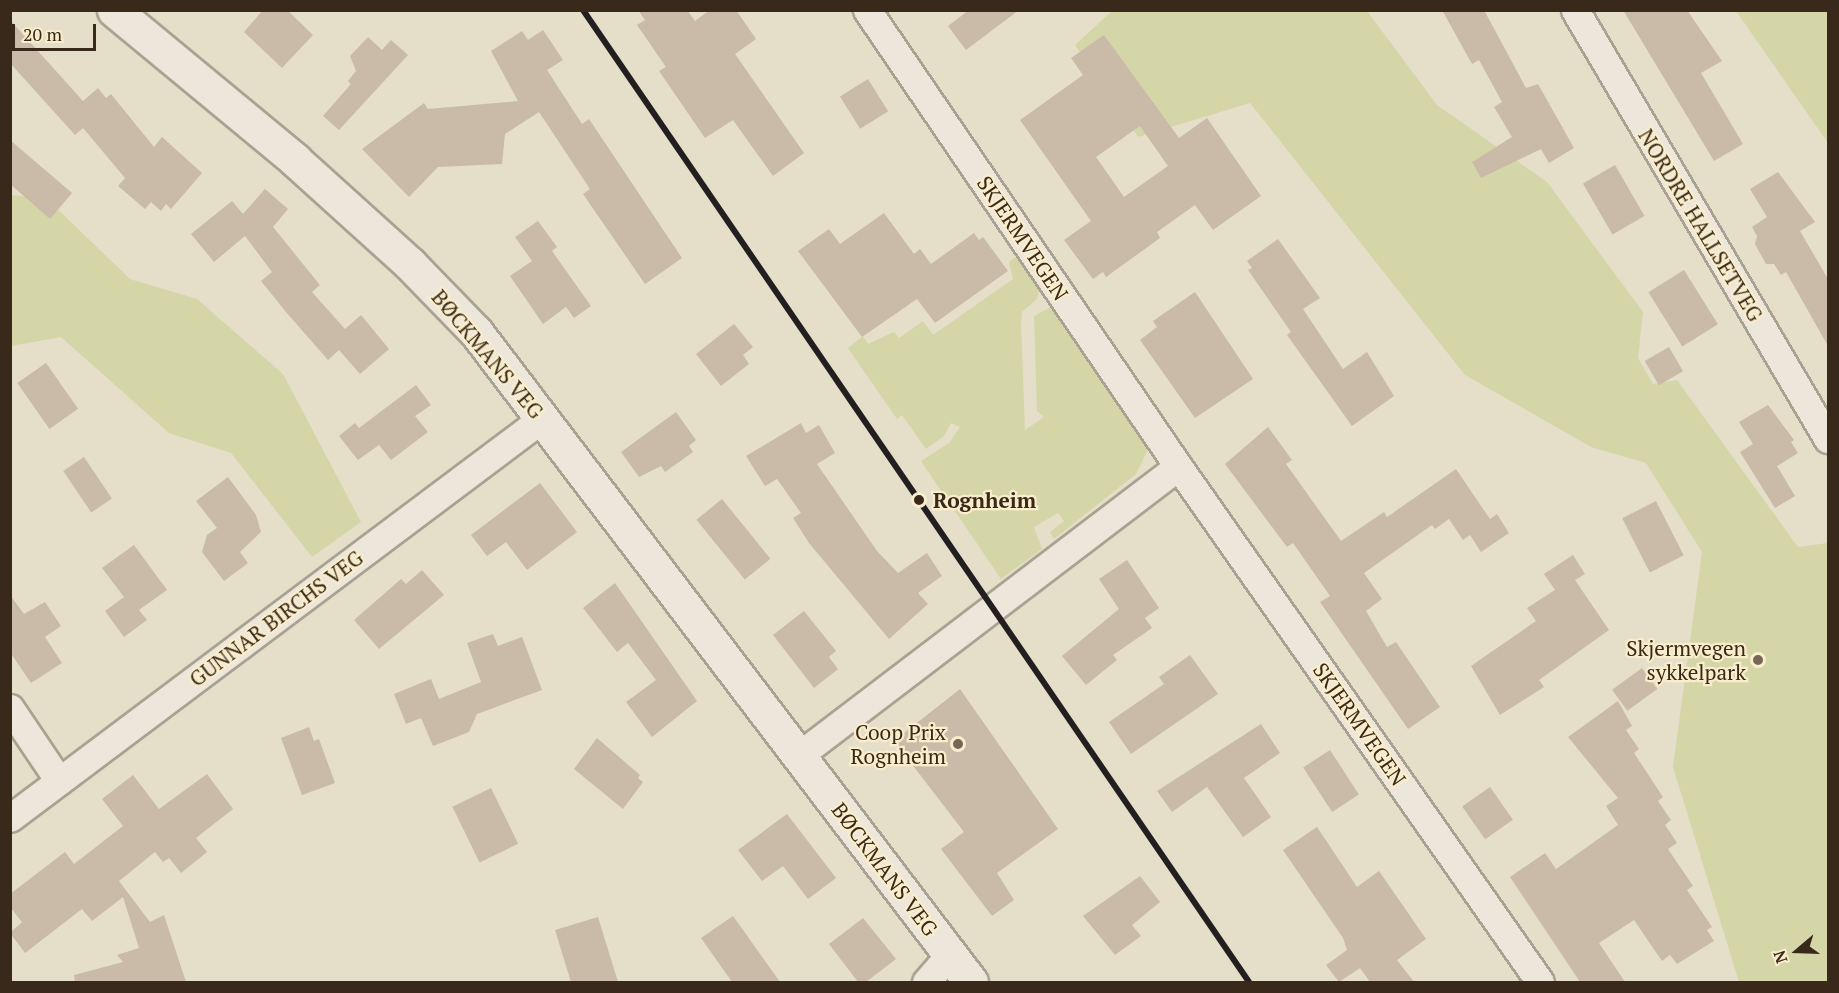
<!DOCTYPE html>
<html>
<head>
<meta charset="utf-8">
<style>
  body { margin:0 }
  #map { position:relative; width:1839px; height:993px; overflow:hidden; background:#e5dec8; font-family:"PT Serif",serif }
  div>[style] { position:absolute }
  .green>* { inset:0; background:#d4d6a8 }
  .building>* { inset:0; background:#cabba8; transform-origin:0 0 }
  .roads { filter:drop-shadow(2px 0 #a9a292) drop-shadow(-2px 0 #a9a292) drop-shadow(0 2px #a9a292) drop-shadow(0 -2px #a9a292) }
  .street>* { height:27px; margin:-13.5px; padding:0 13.5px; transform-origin:13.5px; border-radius:13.5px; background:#ece7da }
  .secondary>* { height:33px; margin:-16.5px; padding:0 16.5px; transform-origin:16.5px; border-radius:16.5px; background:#ece7da }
  .tram-1>* { height:6px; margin:-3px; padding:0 3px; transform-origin:3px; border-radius:3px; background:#231f20 }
  .dots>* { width:16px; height:16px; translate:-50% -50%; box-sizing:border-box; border:3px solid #f9edcb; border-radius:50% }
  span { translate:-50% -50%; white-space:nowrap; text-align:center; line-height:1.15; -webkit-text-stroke:4.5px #f9edcb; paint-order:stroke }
  .street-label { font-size:21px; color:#38291a }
  .stop-label { font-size:21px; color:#38291a; font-weight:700 }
  .left { translate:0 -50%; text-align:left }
  .poi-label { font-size:21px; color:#38291a }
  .right { translate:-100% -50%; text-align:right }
  .frame { position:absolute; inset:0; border:12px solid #38291a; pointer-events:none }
  .north { position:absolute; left:1767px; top:921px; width:60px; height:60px; -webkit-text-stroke:4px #f9edcb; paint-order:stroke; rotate:251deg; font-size:16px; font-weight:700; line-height:24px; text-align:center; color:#38291a }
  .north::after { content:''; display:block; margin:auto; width:21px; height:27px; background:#38291a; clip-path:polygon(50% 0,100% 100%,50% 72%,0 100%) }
  .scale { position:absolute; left:12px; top:24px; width:84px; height:27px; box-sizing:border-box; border:3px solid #38291a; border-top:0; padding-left:8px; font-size:18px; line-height:21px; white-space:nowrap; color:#38291a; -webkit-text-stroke:4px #f9edcb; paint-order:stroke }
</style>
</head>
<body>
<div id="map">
  <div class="green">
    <i style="clip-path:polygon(1112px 11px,1367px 11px,1437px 105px,1547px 182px,1643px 312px,1638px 358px,1653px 384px,1677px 380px,1798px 547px,1828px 543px,1828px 982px,1739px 982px,1673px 767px,1702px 552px,1646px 463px,1591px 447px,1465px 375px,1250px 103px,1138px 137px,1075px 45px)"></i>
    <i style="clip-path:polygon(1736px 11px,1828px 11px,1828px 143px)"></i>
    <i style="clip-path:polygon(11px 195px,46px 198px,130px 279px,197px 299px,283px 374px,361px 522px,312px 557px,231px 453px,169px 433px,61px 337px,11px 346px)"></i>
    <i style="clip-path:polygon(1017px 256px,1039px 290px,1037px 299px,1022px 312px,1021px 323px,1025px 430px,1044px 417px,1037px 411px,1034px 316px,1053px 306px,1149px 447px,1136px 474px,1054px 539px,1050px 532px,1064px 521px,1058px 513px,1034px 527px,1042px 549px,1001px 579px,921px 461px,949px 443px,960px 427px,951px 423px,944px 436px,926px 449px,902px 415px,897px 419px,848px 348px,863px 336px,868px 344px,894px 332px,899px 338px,923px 321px,933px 335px,1013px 279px,1009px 262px)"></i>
  </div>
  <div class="building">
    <i style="clip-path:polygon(263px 10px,287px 10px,313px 35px,282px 68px,244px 32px)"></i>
    <i style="clip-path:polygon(638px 10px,687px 10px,695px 21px,710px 10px,736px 10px,756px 39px,735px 54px,804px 153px,773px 176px,733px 120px,705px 138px,659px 71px,666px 67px,637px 25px,645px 20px)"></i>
    <i style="clip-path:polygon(969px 10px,1019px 10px,966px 50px,948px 26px)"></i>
    <i style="clip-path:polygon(1442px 10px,1484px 10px,1526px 88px,1538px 84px,1574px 148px,1549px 163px,1541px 149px,1481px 178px,1472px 162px,1512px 137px,1494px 107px,1502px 102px,1479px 60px,1472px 64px)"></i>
    <i style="clip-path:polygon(1623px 10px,1687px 10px,1722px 61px,1701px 73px,1743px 144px,1714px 161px)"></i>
    <i style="clip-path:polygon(10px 20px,83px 101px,98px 88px,106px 98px,111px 94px,154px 147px,162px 137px,202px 173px,171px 209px,166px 204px,161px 211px,151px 202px,145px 209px,118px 186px,125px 178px,83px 128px,75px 135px,10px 63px)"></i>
    <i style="clip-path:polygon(543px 30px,563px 60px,547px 70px,582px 124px,589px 119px,682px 258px,645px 284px,583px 194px,590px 189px,539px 112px,505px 134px,502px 164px,438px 167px,409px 197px,362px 149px,424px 103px,428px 109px,518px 101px,491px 51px,522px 31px,528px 40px)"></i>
    <i style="clip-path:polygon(evenodd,1104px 35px,1179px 138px,1207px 118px,1261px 196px,1213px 230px,1195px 205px,1157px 232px,1160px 238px,1106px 277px,1103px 272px,1093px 279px,1064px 240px,1091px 221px,1020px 120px,1083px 75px,1071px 58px,1104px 35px,1140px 126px,1168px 166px,1124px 197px,1096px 157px,1140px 126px)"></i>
    <i style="clip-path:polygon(368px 37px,382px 50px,391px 40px,408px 55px,339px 130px,323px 116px,351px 84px,348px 81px,356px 71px,350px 56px)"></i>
    <i style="left:868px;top:79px;width:38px;height:33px;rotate:58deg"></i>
    <i style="clip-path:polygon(10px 140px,72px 193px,50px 219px,10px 184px)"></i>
    <i style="left:1615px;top:165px;width:59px;height:37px;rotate:60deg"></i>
    <i style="clip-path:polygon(1778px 172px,1815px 222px,1800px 231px,1828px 279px,1828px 346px,1786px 272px,1781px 275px,1774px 264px,1766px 264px,1755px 244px,1757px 236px,1752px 227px,1767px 217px,1750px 189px)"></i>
    <i style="clip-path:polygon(265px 189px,288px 209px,273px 227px,320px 285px,312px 292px,345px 329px,361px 315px,389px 349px,360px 374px,339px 350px,328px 360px,286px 312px,261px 281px,272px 272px,245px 236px,214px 262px,191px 234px,232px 201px,243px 214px)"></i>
    <i style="clip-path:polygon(884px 213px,914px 254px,920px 249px,931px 264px,974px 233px,979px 240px,983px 237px,1008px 271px,935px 323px,917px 299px,862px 337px,798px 251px,829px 229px,840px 244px)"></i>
    <i style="clip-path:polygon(538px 221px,557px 247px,552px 251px,591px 306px,574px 318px,566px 307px,543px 324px,510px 276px,532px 261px,515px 237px)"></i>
    <i style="clip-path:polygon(1278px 239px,1320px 298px,1303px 309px,1343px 369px,1367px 352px,1394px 396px,1352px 426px,1287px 335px,1291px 332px,1248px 270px,1252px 268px,1247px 261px)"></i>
    <i style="left:1684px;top:270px;width:64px;height:42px;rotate:58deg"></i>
    <i style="clip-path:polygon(1195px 292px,1253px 379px,1195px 418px,1140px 340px,1157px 327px,1153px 321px)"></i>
    <i style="clip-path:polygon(734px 324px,753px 347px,743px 355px,749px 364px,721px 386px,696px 354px)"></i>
    <i style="left:1669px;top:347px;width:28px;height:28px;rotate:60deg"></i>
    <i style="left:46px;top:363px;width:56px;height:35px;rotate:55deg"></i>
    <i style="clip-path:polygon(416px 385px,431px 405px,415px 416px,428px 432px,391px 460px,379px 445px,358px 460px,339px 436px,355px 423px,359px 428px)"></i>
    <i style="clip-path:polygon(1768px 405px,1794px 440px,1791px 442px,1798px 453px,1777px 466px,1795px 496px,1775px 508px,1740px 452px,1753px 444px,1739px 422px)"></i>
    <i style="clip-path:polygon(676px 412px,696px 440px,689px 446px,693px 452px,665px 472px,661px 466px,639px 477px,621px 452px)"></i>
    <i style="clip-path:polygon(801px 423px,806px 433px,819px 425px,835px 453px,817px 464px,877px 551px,898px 573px,927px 553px,942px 576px,918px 593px,928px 604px,889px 639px,809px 543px,793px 518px,801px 513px,777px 479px,765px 486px,746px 456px)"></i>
    <i style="clip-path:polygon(1268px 427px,1292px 460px,1286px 464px,1341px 541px,1384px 512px,1387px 517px,1456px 469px,1490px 519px,1497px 514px,1509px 533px,1481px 552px,1470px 535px,1463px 540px,1449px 519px,1435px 529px,1432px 525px,1364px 573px,1382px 599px,1366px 611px,1387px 647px,1396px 642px,1440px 707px,1408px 729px,1320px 602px,1330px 596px,1293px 543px,1287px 547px,1225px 464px)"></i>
    <i style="left:84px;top:457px;width:50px;height:25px;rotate:56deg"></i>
    <i style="clip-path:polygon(228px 477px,256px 515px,261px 532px,240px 552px,248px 563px,224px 581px,202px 552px,207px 535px,217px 528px,196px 501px)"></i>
    <i style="clip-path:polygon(540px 483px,577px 532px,527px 570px,506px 542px,487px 556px,471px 535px)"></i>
    <i style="left:722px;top:499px;width:77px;height:33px;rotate:51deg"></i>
    <i style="left:1656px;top:501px;width:61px;height:38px;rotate:63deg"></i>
    <i style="clip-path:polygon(134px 545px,167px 590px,139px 610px,147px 620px,124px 637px,105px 611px,124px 597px,102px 568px)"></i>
    <i style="clip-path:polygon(1573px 555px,1585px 574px,1575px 580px,1609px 630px,1539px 680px,1544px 687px,1500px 715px,1471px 666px,1536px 621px,1527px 608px,1555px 590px,1544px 574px)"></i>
    <i style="clip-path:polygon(1127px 560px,1159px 608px,1145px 618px,1152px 628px,1113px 655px,1117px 660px,1086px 685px,1062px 656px,1119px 609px,1099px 579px)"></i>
    <i style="clip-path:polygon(422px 570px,444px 595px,379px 649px,354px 620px,401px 579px,406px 584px)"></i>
    <i style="clip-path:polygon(615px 583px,697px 701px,652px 737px,626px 702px,656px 680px,628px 643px,617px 652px,583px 608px)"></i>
    <i style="clip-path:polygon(10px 595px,24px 614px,45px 602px,61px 626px,45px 637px,62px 663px,31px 683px,10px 652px)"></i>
    <i style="clip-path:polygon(804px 611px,836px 651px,829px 657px,838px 669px,814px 688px,773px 635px)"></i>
    <i style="clip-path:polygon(493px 634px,498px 646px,522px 637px,542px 690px,477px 714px,469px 732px,433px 746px,421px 718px,406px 724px,394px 694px,431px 679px,439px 699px,481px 682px,467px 643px)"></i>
    <i style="clip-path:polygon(1190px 655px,1218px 694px,1131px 754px,1109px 722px,1164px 684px,1159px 677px)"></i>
    <i style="left:1642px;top:668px;width:26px;height:37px;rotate:54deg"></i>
    <i style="clip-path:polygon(960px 689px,1058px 829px,997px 873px,1014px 900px,992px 916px,941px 849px,964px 832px,894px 741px)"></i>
    <i style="clip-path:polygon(1618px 701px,1632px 726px,1626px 730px,1639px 749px,1634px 753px,1663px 797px,1658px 801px,1671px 820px,1665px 825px,1677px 843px,1668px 849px,1693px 886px,1687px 890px,1712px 927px,1707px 930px,1714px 941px,1677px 964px,1670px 955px,1662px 961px,1634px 920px,1599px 943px,1625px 982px,1580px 982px,1510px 877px,1545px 853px,1556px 869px,1618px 825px,1606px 806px,1618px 798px,1568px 737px)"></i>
    <i style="clip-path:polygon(1261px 724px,1280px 753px,1244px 778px,1271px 817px,1243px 837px,1207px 787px,1172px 812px,1157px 791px)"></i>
    <i style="clip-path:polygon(309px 727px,314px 741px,319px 739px,335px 783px,302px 795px,281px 738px)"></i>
    <i style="clip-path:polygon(597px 738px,640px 775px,638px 778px,643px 782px,623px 809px,574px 769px)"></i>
    <i style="left:1330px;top:750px;width:53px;height:32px;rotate:57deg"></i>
    <i style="clip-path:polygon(207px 774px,233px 809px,196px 838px,207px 852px,181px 873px,169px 858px,163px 862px,155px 852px,119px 881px,150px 922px,164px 915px,186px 982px,75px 982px,74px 975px,123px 962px,117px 955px,139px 948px,123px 897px,92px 921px,82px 909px,25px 953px,10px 933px,22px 922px,10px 907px,10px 894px,65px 852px,74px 864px,123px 826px,102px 799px,133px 775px,159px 809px)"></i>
    <i style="left:1490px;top:787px;width:40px;height:34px;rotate:55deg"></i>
    <i style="left:491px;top:788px;width:62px;height:43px;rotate:64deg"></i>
    <i style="clip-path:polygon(787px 814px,836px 878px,808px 899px,783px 866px,762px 881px,738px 850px)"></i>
    <i style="clip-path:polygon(1317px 827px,1357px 887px,1379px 871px,1426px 939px,1397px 960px,1414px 982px,1370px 982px,1360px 968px,1339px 982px,1326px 965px,1347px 950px,1343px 938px,1283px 850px)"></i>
    <i style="clip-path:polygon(1140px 876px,1160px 902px,1132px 925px,1141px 936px,1115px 955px,1083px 916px)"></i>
    <i style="clip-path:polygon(733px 916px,780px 982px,732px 982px,701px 938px)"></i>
    <i style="clip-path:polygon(598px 917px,618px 982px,571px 982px,555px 930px)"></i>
    <i style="clip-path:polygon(863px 918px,896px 959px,866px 982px,858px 982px,829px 944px)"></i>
  </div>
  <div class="roads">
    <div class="street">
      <i style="left:867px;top:10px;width:552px;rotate:55.71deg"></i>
      <i style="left:1178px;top:466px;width:630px;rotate:54.95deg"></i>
      <i style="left:1575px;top:10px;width:498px;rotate:59.5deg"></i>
      <i style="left:10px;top:708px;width:88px;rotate:56.1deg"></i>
      <i style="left:798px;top:756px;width:478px;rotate:-37.3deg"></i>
      <i style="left:10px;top:818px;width:666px;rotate:-36.89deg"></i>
      <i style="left:926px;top:982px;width:37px;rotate:-49deg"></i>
    </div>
    <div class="secondary">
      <i style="left:114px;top:10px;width:235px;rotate:39.6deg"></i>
      <i style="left:295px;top:160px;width:155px;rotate:42.1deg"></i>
      <i style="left:410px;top:264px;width:95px;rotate:45.9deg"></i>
      <i style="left:476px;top:332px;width:817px;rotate:52.71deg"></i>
    </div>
  </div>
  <div class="tram-1">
    <i style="left:583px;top:10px;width:1178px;rotate:55.58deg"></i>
  </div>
  <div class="dots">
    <i style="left:919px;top:500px;background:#38291a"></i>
    <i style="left:1758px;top:660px;background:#756857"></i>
    <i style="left:958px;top:744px;background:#756857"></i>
  </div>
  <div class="street-label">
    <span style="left:1701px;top:225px;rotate:59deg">NORDRE HALLSETVEG</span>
    <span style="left:1023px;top:238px;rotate:56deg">SKJERMVEGEN</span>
    <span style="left:488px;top:354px;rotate:50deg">BØCKMANS VEG</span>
    <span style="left:276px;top:618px;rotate:-37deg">GUNNAR BIRCHS VEG</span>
    <span style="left:1360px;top:724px;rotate:55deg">SKJERMVEGEN</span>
    <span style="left:885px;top:869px;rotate:53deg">BØCKMANS VEG</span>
  </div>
  <div class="stop-label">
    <span class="left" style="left:933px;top:500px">Rognheim</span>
  </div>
  <div class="poi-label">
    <span class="right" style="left:1746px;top:660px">Skjermvegen<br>sykkelpark</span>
    <span class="right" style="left:946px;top:744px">Coop Prix<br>Rognheim</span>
  </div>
  <div class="frame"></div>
  <div class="north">N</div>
  <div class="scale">20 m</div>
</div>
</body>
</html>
